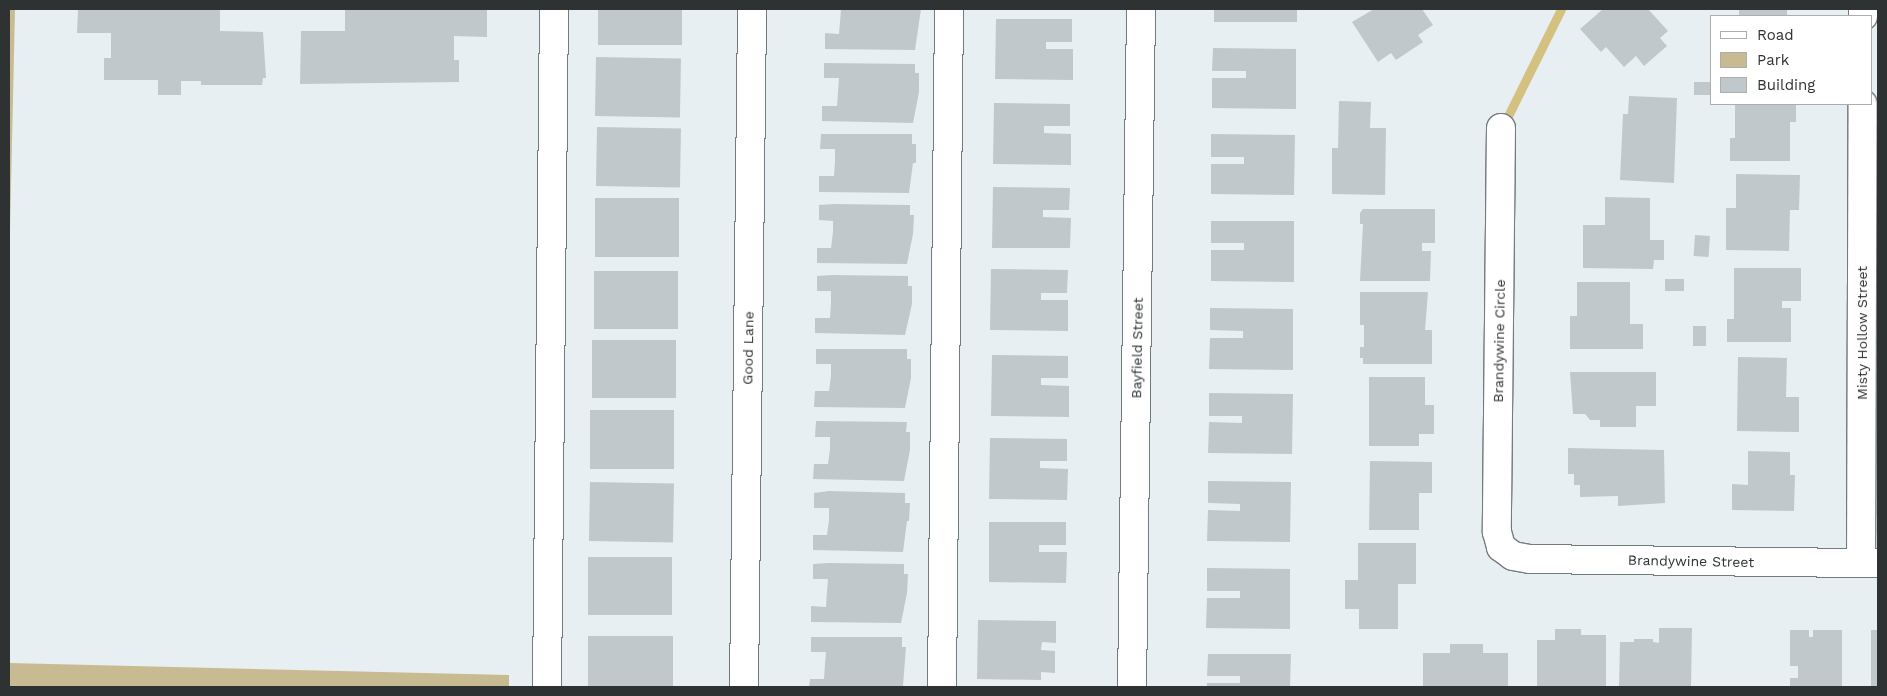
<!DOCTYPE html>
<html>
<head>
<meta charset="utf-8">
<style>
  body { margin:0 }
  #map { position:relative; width:1887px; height:696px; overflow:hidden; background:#e8eff3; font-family:"Work Sans",sans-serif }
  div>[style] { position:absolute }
  .green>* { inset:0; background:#c8bb91 }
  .stream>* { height:9px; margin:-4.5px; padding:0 4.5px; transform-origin:4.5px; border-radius:4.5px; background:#d4c07f }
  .building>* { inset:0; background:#c1c8cc; transform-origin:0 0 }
  .roads { filter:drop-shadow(1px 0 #747b7e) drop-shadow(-1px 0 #747b7e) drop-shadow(0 1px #747b7e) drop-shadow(0 -1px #747b7e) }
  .minor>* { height:28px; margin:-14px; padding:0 14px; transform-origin:14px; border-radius:14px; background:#fff }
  span { translate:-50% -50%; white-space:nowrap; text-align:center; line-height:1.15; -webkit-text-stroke:4px #fff; paint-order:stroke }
  .street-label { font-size:14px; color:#2f3233 }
  .frame { position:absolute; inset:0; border:10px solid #2f3233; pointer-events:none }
  .legend { position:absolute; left:1710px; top:15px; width:162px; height:90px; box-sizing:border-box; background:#fff; border:1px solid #acadad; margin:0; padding:6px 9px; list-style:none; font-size:15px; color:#2f3233 }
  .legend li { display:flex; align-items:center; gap:10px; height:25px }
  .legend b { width:25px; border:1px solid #acadad }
</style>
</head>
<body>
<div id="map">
  <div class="green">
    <i style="clip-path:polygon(9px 9px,15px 9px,9px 276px)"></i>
    <i style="clip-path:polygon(9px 663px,509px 675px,509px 687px,9px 687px)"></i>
  </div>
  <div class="stream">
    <i style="left:1503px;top:126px;width:131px;rotate:-63.6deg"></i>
  </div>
  <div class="building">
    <i style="clip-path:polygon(78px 9px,220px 9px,220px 31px,263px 32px,266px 78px,263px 78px,262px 85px,201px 85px,201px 81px,181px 81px,181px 95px,158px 95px,158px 80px,104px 80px,104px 58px,111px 58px,111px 33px,77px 33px)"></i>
    <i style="clip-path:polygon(345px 9px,487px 9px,487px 37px,454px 36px,454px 60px,459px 60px,459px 82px,300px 84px,301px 31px,345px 31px)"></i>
    <i style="left:598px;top:9px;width:84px;height:36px"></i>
    <i style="clip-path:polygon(841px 9px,921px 9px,915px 50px,825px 49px,825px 33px,839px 34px)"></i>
    <i style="left:1214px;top:9px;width:83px;height:13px"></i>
    <i style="clip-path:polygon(1374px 9px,1422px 9px,1433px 25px,1418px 35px,1423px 42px,1396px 60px,1391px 53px,1378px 62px,1352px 22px)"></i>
    <i style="clip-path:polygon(1603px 9px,1648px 9px,1668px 31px,1660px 38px,1667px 46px,1644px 66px,1636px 56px,1624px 67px,1606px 47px,1601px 52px,1580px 29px)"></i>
    <i style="left:1739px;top:9px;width:48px;height:7px"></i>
    <i style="clip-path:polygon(996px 19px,1072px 19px,1072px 42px,1046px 42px,1046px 49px,1073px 49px,1073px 80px,995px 79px)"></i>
    <i style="clip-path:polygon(1213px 48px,1296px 49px,1296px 109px,1212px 108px,1212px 78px,1246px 78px,1246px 71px,1212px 71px)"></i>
    <i style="left:596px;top:57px;width:85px;height:59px;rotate:1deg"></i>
    <i style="clip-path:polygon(824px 63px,915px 64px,915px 73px,919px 73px,919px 92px,913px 123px,822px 121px,822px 106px,837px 106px,839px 78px,824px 78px)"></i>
    <i style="left:1694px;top:82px;width:17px;height:13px"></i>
    <i style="clip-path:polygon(1629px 96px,1677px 98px,1674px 183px,1620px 180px,1623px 114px,1628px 114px)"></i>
    <i style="clip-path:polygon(1339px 101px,1371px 102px,1370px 128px,1386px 128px,1385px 195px,1332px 194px,1332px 148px,1338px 148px)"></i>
    <i style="clip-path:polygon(994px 103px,1070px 104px,1070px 126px,1044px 126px,1044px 133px,1071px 134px,1071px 165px,993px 164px)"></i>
    <i style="clip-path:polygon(1735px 104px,1796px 104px,1796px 122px,1790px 122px,1790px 161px,1730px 161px,1730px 138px,1735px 138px)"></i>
    <i style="left:597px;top:127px;width:84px;height:59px;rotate:1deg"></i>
    <i style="clip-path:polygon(821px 134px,912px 134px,912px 144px,916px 144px,916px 163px,913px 163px,909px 193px,819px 192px,819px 176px,834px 176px,835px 161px,835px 149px,820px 149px)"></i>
    <i style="clip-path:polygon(1211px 134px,1295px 135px,1294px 195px,1211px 194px,1211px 164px,1244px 164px,1244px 157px,1211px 157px)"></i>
    <i style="clip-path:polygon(1736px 174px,1800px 175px,1799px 210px,1790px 210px,1789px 251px,1726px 250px,1726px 208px,1736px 208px)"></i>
    <i style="clip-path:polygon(993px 187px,1070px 188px,1069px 210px,1043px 210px,1043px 217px,1071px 218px,1070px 248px,992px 248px)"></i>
    <i style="clip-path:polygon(1605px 197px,1650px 198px,1650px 240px,1664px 240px,1664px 260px,1654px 260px,1653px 269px,1583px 268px,1583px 225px,1605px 225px)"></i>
    <i style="left:595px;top:198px;width:84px;height:59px"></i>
    <i style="clip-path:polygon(834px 204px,910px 205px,910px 215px,914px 215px,913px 234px,907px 264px,817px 263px,817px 248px,831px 248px,833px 232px,833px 221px,819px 220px,819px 205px)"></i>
    <i style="clip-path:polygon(1363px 209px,1435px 209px,1435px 243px,1422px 243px,1422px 251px,1431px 251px,1430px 281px,1360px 281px,1363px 224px,1360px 224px,1360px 213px)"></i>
    <i style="clip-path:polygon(1211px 221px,1294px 221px,1294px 282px,1211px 281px,1211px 250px,1244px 250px,1244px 243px,1211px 243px)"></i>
    <i style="left:1695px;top:235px;width:15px;height:21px;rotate:4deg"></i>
    <i style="clip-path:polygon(1734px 268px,1801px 268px,1801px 301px,1782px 301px,1782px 308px,1791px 308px,1791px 342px,1727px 342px,1727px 319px,1734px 319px)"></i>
    <i style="clip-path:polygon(991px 269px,1068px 270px,1067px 293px,1041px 293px,1041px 300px,1068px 300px,1068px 331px,990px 330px)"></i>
    <i style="left:594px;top:271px;width:84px;height:58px"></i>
    <i style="clip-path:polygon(832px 275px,908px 276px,908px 286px,912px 286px,912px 304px,905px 335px,815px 333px,815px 318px,830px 318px,831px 303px,831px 291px,817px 291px,817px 276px)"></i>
    <i style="left:1665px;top:279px;width:19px;height:12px"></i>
    <i style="clip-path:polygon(1577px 282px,1630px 282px,1630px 324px,1643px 324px,1643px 349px,1570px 349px,1570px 316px,1577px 316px)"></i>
    <i style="clip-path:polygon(1360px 292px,1428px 292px,1425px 330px,1432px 330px,1432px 364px,1363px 364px,1363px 358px,1360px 358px,1360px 347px,1364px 347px,1364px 325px,1360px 325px)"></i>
    <i style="clip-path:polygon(1210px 308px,1293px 309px,1293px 370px,1209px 369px,1210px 338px,1243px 338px,1243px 331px,1210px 330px)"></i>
    <i style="left:1693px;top:326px;width:13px;height:20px"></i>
    <i style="left:592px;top:340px;width:84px;height:58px"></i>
    <i style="clip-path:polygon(816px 349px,907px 349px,907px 359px,911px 359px,911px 378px,905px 408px,814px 407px,815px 391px,829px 391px,831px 376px,831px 364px,816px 364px)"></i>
    <i style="clip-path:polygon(992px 355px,1068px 356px,1068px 378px,1041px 378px,1041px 385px,1069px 386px,1069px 417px,991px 416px)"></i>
    <i style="clip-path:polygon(1738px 357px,1787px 358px,1786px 397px,1799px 397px,1799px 432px,1737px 431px)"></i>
    <i style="clip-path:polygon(1570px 372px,1656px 372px,1656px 406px,1636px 406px,1636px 427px,1600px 427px,1600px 420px,1590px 420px,1585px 414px,1573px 414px)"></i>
    <i style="clip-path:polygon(1369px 377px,1425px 377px,1425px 405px,1434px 405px,1434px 434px,1419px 434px,1419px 446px,1369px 446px)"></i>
    <i style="clip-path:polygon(1209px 393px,1293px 394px,1292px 454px,1208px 453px,1209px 422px,1242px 423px,1242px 416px,1209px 416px)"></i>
    <i style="left:590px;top:410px;width:84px;height:59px"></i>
    <i style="clip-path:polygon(816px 421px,907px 422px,906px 432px,910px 432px,910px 450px,904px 481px,813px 479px,814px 464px,828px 464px,830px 449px,830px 437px,815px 437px)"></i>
    <i style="clip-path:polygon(990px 438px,1067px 439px,1067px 461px,1040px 461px,1040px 468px,1068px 469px,1067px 500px,989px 499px)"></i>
    <i style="clip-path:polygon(1568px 448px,1664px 450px,1665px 503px,1618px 506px,1618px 496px,1580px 497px,1580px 485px,1574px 485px,1574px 474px,1568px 474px)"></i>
    <i style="clip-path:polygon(1748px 451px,1790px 452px,1790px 475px,1795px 475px,1794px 511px,1732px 510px,1732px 484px,1748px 485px)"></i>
    <i style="clip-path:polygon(1370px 461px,1432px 462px,1432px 493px,1419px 493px,1419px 530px,1369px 530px)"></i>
    <i style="clip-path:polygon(1208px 481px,1291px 482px,1290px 542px,1207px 541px,1208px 510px,1240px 511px,1240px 504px,1208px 503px)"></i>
    <i style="left:590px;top:482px;width:84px;height:59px;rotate:1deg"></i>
    <i style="clip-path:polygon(829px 491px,905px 493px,905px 503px,910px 503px,909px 521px,907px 521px,903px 552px,813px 550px,813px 535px,827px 535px,829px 520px,829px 508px,814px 508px,814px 493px)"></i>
    <i style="clip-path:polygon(989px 522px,1066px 522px,1066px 545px,1039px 545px,1039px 552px,1067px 552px,1066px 583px,989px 582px)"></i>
    <i style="clip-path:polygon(1358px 543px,1416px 543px,1416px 584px,1398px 584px,1398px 629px,1359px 629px,1359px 609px,1345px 609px,1345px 580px,1358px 580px)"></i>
    <i style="left:588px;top:557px;width:84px;height:58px"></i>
    <i style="clip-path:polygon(828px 563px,904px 564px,904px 574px,908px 574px,907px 593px,901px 623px,811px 622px,811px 606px,826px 607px,827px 591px,828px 579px,813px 579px,813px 564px)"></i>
    <i style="clip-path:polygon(1207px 568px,1290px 569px,1290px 629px,1206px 628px,1207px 598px,1240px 598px,1240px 591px,1207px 591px)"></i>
    <i style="clip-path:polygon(978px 620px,1056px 621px,1056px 643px,1042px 642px,1041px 650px,1055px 651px,1055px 673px,1041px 672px,1041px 680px,977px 679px)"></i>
    <i style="clip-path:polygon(1659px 628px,1692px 628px,1691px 687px,1619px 687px,1620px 642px,1634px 642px,1634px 639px,1653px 639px,1653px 642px,1659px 643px)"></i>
    <i style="clip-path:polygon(1555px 629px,1581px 629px,1581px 635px,1606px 635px,1606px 687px,1537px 687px,1537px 640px,1555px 640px)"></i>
    <i style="clip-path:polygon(1790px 630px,1809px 630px,1809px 637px,1813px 637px,1813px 630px,1842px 630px,1842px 687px,1790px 687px,1790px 678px,1798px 678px,1798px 666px,1790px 666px)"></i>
    <i style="left:1871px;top:630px;width:7px;height:57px"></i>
    <i style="left:588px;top:636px;width:85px;height:51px"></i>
    <i style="clip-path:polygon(811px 637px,902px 637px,902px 647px,906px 647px,903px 686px,809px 687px,810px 679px,824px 679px,825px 664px,826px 652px,811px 652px)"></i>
    <i style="clip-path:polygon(1450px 644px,1483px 644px,1483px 653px,1508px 653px,1508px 687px,1423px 687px,1423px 653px,1450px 653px)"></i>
    <i style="clip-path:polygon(1208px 654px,1291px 654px,1290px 687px,1207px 687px,1207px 683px,1240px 683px,1240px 676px,1207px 676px)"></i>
  </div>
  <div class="roads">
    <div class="minor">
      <i style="left:1863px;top:9px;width:7px;rotate:90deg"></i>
      <i style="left:1501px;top:128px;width:404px;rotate:90.6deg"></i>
      <i style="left:1497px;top:532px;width:16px;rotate:75deg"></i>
      <i style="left:1501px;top:547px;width:15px;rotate:37deg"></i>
      <i style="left:1513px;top:556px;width:17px;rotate:10deg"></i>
      <i style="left:1530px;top:559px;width:348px;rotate:0.7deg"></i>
      <i style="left:1861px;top:563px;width:459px;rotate:-89.8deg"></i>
      <i style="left:547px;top:687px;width:678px;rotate:-89.41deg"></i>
      <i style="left:744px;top:687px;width:678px;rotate:-89.32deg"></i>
      <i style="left:942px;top:687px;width:678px;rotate:-89.41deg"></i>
      <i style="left:1132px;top:687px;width:678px;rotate:-89.24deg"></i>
    </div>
  </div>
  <div class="street-label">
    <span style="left:1862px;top:333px;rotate:-90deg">Misty Hollow Street</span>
    <span style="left:1499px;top:341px;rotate:-89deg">Brandywine Circle</span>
    <span style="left:748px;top:348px;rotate:-89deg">Good Lane</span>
    <span style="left:1137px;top:348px;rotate:-89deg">Bayfield Street</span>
    <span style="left:1691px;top:561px;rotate:1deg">Brandywine Street</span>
  </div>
  <div class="frame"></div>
  <ul class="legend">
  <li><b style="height:6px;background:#fff"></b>Road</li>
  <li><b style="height:14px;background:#c8bb91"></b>Park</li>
  <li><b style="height:14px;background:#c1c8cc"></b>Building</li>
  </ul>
</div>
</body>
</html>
